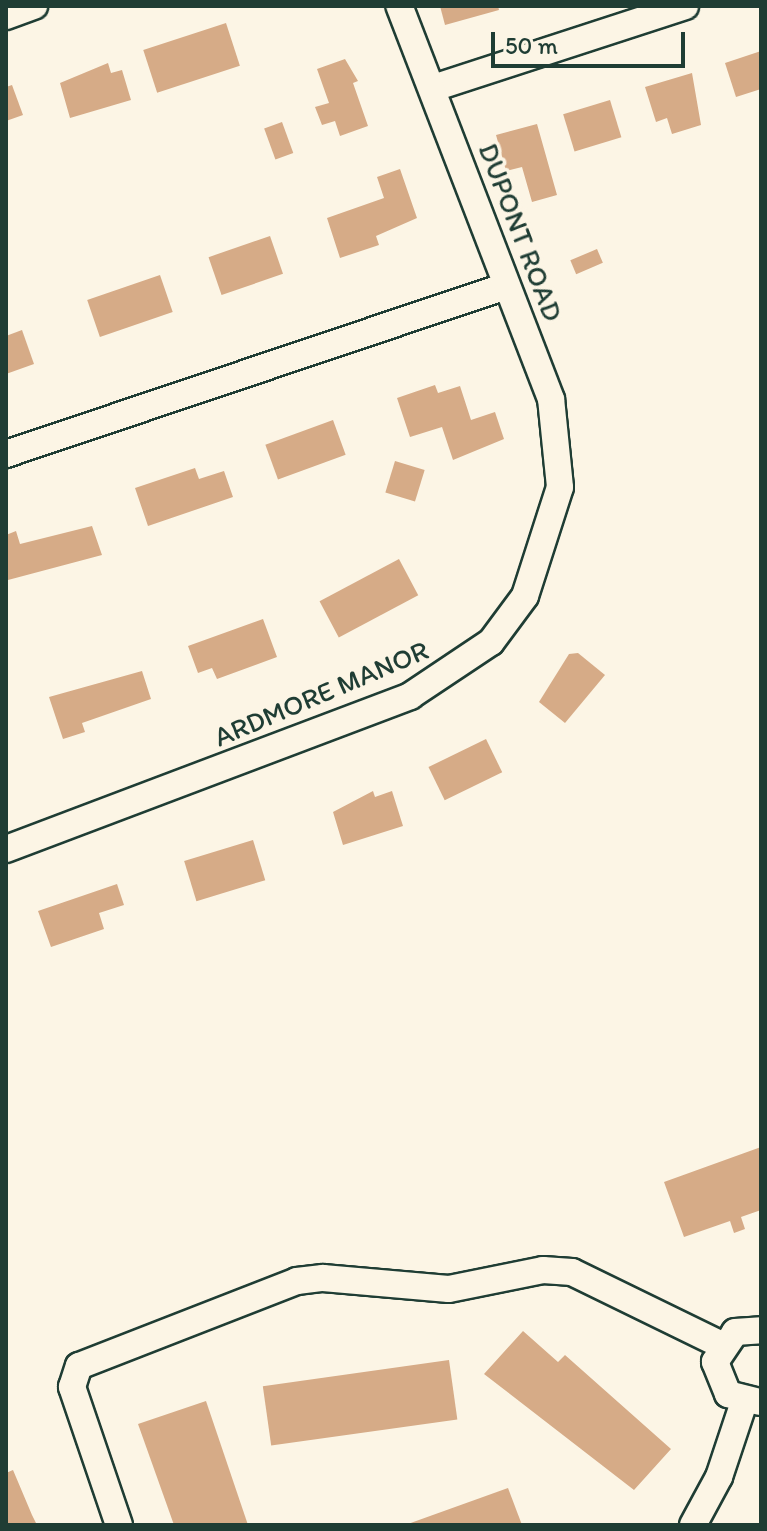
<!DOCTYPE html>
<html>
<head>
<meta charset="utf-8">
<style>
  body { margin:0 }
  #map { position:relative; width:767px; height:1531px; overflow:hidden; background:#fcf5e5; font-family:Itim,sans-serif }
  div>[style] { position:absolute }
  .building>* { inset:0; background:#d6ab87; transform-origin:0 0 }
  .roads { filter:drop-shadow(2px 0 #1f3d34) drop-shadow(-2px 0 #1f3d34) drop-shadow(0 2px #1f3d34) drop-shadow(0 -2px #1f3d34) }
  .minor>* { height:26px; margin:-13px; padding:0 13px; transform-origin:13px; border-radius:13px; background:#fcf5e5 }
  span { translate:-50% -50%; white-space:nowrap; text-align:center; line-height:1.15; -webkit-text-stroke:7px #fcf5e5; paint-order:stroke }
  .street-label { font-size:28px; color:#1f3d34 }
  .frame { position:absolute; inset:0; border:8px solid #1f3d34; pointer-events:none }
  .scale { position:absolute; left:491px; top:32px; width:194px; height:36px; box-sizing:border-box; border:4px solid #1f3d34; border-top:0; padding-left:10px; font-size:24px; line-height:28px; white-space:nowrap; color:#1f3d34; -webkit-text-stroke:6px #fcf5e5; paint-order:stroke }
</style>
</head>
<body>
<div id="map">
  <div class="building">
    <i style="clip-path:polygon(440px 6px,498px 6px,499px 10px,445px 25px)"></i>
    <i style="left:226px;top:23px;width:45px;height:87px;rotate:72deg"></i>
    <i style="clip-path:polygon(761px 51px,761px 89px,736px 97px,725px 63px)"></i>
    <i style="clip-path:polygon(345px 59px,358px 81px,353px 83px,368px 126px,340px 136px,335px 121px,322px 125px,315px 107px,329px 103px,317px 69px)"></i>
    <i style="clip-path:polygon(108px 63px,111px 73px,122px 70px,131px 100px,70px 118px,60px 83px)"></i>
    <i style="clip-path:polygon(692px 73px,701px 125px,672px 134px,667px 118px,656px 122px,645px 87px)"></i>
    <i style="clip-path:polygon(12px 85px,23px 115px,6px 121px,6px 87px)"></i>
    <i style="left:610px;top:100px;width:39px;height:49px;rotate:73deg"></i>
    <i style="left:282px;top:122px;width:33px;height:19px;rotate:70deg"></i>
    <i style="clip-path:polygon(537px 124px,557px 195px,532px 202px,522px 167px,506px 171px,496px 135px)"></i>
    <i style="clip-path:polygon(400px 169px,417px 218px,376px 236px,379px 245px,340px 258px,327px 218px,384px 198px,377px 177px)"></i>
    <i style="left:270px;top:236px;width:40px;height:65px;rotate:71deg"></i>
    <i style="left:597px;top:249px;width:15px;height:29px;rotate:67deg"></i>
    <i style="left:160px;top:275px;width:39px;height:77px;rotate:71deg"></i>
    <i style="clip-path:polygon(22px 330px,34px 364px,6px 374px,6px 336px)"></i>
    <i style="clip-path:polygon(435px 385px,438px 393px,460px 386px,471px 420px,495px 412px,504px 439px,453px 460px,442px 427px,410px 437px,397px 398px)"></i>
    <i style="left:333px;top:420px;width:37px;height:72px;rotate:70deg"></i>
    <i style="left:395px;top:461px;width:31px;height:33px;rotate:17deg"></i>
    <i style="clip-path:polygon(195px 468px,199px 479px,224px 471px,233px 497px,148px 526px,135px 488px)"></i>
    <i style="clip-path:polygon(92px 526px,102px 555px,8px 580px,6px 535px,16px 531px,20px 544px)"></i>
    <i style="left:399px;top:559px;width:41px;height:90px;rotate:62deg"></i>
    <i style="clip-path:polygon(263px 619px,277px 657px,217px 679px,212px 668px,198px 673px,188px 646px)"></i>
    <i style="clip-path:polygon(578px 653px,605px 675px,565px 723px,539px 702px,569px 654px)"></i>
    <i style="clip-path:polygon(142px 671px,151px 699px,82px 723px,85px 732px,63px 739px,49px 697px)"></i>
    <i style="left:486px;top:739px;width:37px;height:64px;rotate:64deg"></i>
    <i style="clip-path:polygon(373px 791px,375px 797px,392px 791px,403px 826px,343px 845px,333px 812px)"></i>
    <i style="left:253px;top:840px;width:42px;height:72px;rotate:73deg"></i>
    <i style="clip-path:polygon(117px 884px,124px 905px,99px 913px,104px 929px,51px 947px,38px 911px)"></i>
    <i style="clip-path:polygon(761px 1147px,761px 1210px,741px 1217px,745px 1229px,734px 1233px,730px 1221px,684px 1237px,664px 1182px)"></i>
    <i style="clip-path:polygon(523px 1331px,558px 1362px,565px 1355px,671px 1449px,634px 1490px,484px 1374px)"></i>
    <i style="left:449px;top:1360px;width:60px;height:188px;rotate:82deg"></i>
    <i style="clip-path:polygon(206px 1401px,248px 1525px,174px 1525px,138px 1424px)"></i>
    <i style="clip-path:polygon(13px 1470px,32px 1515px,37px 1525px,6px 1525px,6px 1473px)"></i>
    <i style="clip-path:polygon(508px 1488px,522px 1525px,405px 1525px)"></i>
  </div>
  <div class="roads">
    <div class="minor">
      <i style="left:6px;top:16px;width:30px;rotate:-20deg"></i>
      <i style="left:433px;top:88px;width:265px;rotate:-18deg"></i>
      <i style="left:6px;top:454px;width:527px;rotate:-18.57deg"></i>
      <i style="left:6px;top:849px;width:432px;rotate:-20.7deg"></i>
      <i style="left:410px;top:696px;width:97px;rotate:-33.7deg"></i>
      <i style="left:491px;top:642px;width:57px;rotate:-53.5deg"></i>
      <i style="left:525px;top:596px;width:114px;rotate:-72.2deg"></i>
      <i style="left:560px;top:487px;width:88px;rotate:-95.8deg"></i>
      <i style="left:551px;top:399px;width:421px;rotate:-111.1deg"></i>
      <i style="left:760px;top:1402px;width:33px;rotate:-166deg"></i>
      <i style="left:728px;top:1394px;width:35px;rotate:-112deg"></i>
      <i style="left:715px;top:1362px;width:36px;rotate:-56deg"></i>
      <i style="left:735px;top:1332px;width:26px;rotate:-4deg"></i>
      <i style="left:119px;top:1525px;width:146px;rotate:-108.8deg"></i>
      <i style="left:72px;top:1387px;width:22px;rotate:-72deg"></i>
      <i style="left:79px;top:1366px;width:234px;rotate:-21.3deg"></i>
      <i style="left:297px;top:1281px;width:26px;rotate:-7deg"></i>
      <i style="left:323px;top:1278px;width:126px;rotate:5deg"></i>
      <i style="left:449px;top:1289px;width:96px;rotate:-11.4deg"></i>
      <i style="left:543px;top:1270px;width:29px;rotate:4deg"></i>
      <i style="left:572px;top:1272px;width:167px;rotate:26deg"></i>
      <i style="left:693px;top:1525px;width:55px;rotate:-61.6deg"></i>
      <i style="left:719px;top:1477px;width:79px;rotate:-71.6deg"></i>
    </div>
  </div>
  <div class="street-label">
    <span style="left:521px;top:232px;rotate:69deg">DUPONT ROAD</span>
    <span style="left:321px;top:693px;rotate:-23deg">ARDMORE MANOR</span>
  </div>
  <div class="frame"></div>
  <div class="scale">50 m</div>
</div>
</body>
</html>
